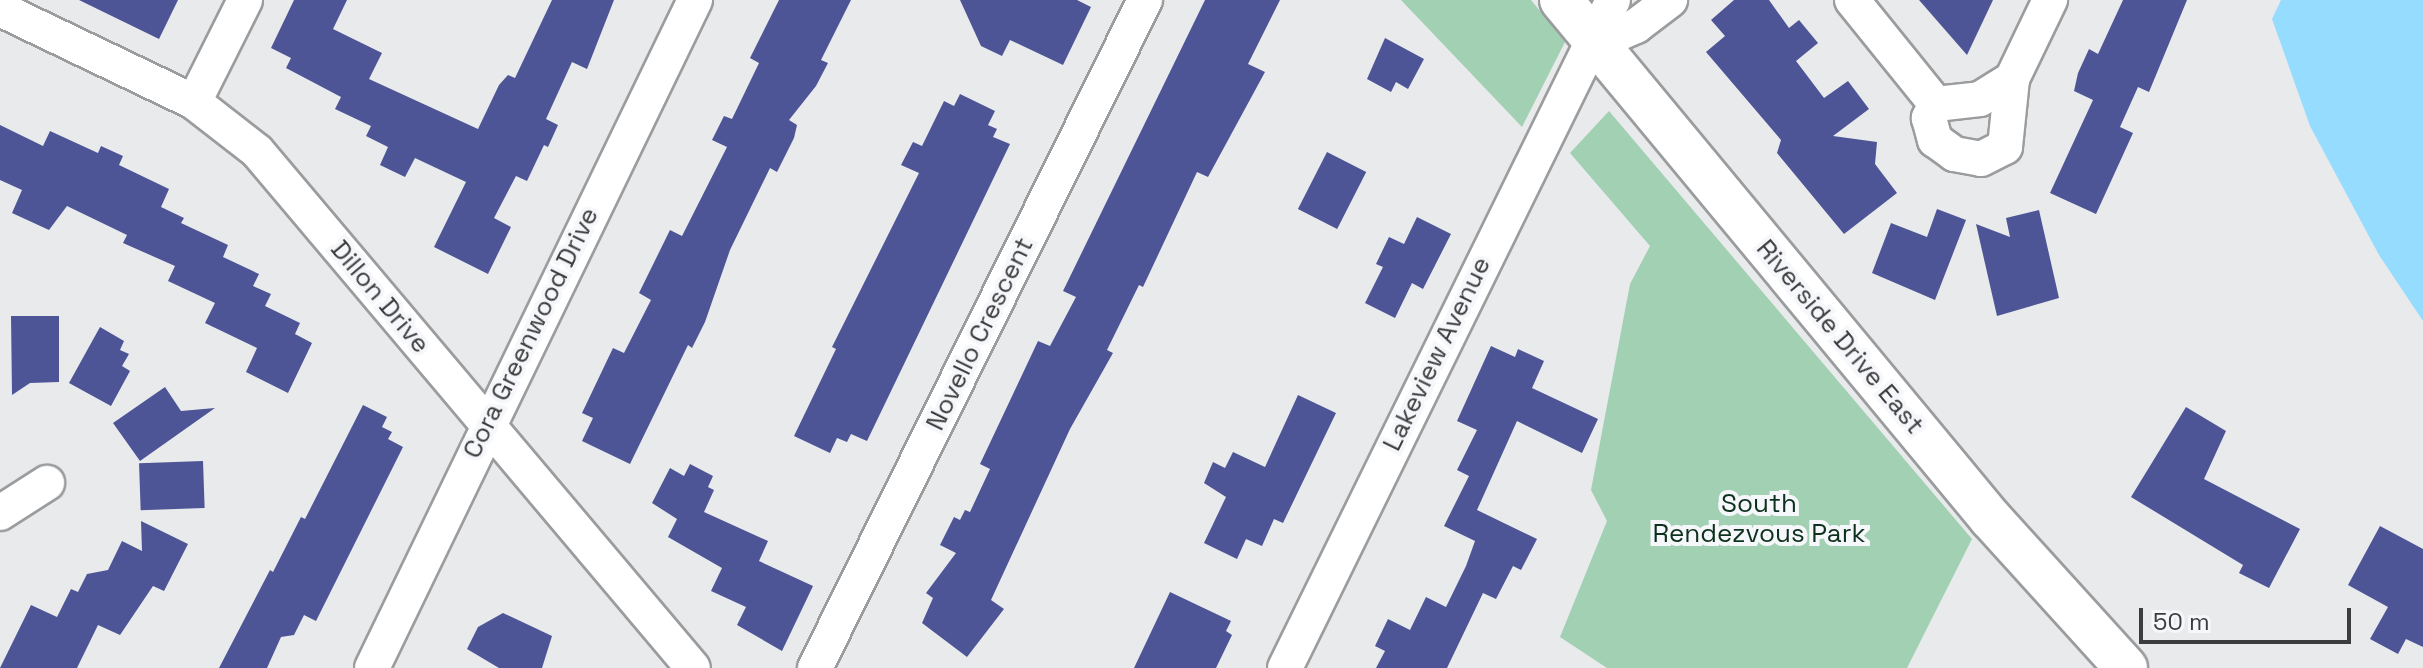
<!DOCTYPE html>
<html>
<head>
<meta charset="utf-8">
<style>
  body { margin:0 }
  #map { position:relative; width:2423px; height:668px; overflow:hidden; background:#e9eaec; font-family:"Space Grotesk",sans-serif }
  div>[style] { position:absolute }
  .green>* { inset:0; background:#a2d0b2 }
  .water>* { inset:0; background:#96dcff }
  .building>* { inset:0; background:#4d5597; transform-origin:0 0 }
  .roads { filter:drop-shadow(2px 0 #9b9c9e) drop-shadow(-2px 0 #9b9c9e) drop-shadow(0 2px #9b9c9e) drop-shadow(0 -2px #9b9c9e) }
  .minor>* { height:34px; margin:-17px; padding:0 17px; transform-origin:17px; border-radius:17px; background:#fff }
  .major>* { height:42px; margin:-21px; padding:0 21px; transform-origin:21px; border-radius:21px; background:#fff }
  span { translate:-50% -50%; white-space:nowrap; text-align:center; line-height:1.15; -webkit-text-stroke:8px #f6f7fa; paint-order:stroke }
  .street-label { font-size:26px; color:#3c3c3d }
  .park-label { font-size:26px; color:#0e311d }
  .scale { position:absolute; left:2139px; top:608px; width:212px; height:36px; box-sizing:border-box; border:4px solid #3c3c3d; border-top:0; padding-left:10px; font-size:24px; line-height:28px; white-space:nowrap; color:#3c3c3d; -webkit-text-stroke:6px #f6f7fa; paint-order:stroke }
</style>
</head>
<body>
<div id="map">
  <div class="green">
    <i style="clip-path:polygon(1401px 0,1531px 0,1565px 42px,1522px 127px)"></i>
    <i style="clip-path:polygon(1609px 111px,1972px 539px,1907px 668px,1607px 668px,1560px 637px,1607px 521px,1591px 490px,1630px 284px,1650px 246px,1570px 153px)"></i>
  </div>
  <div class="water">
    <i style="clip-path:polygon(2281px 0,2423px 0,2423px 321px,2379px 255px,2310px 126px,2272px 19px)"></i>
  </div>
  <div class="building">
    <i style="clip-path:polygon(79px 0,178px 0,159px 39px)"></i>
    <i style="clip-path:polygon(294px 0,347px 0,333px 29px,382px 53px,369px 79px,478px 129px,499px 85px,508px 75px,515px 78px,552px 0,614px 0,587px 69px,572px 62px,546px 119px,558px 125px,548px 147px,544px 145px,527px 181px,516px 176px,494px 218px,511px 227px,488px 274px,434px 247px,466px 182px,415px 158px,405px 177px,380px 165px,388px 147px,366px 136px,371px 126px,335px 109px,341px 97px,286px 68px,291px 58px,271px 48px)"></i>
    <i style="clip-path:polygon(779px 0,851px 0,821px 60px,828px 63px,816px 86px,789px 120px,797px 125px,794px 138px,777px 172px,770px 168px,730px 250px,705px 322px,692px 348px,688px 345px,630px 464px,582px 441px,593px 418px,582px 413px,613px 348px,624px 353px,651px 300px,639px 293px,670px 230px,682px 236px,727px 147px,712px 140px,724px 116px,732px 119px,759px 63px,750px 58px)"></i>
    <i style="clip-path:polygon(960px 0,1077px 0,1091px 7px,1063px 65px,1010px 40px,1002px 56px,981px 46px)"></i>
    <i style="clip-path:polygon(1205px 0,1280px 0,1248px 64px,1265px 72px,1208px 177px,1197px 172px,1143px 287px,1139px 285px,1107px 350px,1113px 353px,1070px 429px,991px 600px,1004px 609px,967px 657px,922px 623px,933px 598px,926px 593px,956px 553px,940px 545px,954px 517px,960px 520px,965px 510px,970px 512px,990px 469px,980px 464px,1038px 341px,1050px 346px,1076px 297px,1063px 291px)"></i>
    <i style="clip-path:polygon(1734px 0,1769px 0,1789px 28px,1799px 20px,1818px 43px,1796px 61px,1824px 98px,1848px 81px,1869px 109px,1833px 136px,1877px 142px,1875px 164px,1897px 193px,1844px 234px,1777px 153px,1781px 140px,1706px 52px,1725px 36px,1711px 20px)"></i>
    <i style="clip-path:polygon(1919px 0,1993px 0,1967px 55px)"></i>
    <i style="clip-path:polygon(2123px 0,2187px 0,2149px 92px,2138px 87px,2120px 127px,2133px 133px,2096px 214px,2050px 193px,2093px 100px,2074px 91px,2078px 73px,2089px 49px,2098px 54px)"></i>
    <i style="clip-path:polygon(1385px 38px,1424px 59px,1408px 89px,1396px 82px,1391px 92px,1367px 79px)"></i>
    <i style="clip-path:polygon(960px 94px,995px 111px,988px 125px,997px 129px,993px 137px,1010px 144px,867px 441px,851px 434px,847px 442px,837px 438px,830px 453px,794px 436px,836px 349px,832px 347px,919px 173px,901px 165px,913px 142px,922px 146px,944px 101px,954px 106px)"></i>
    <i style="clip-path:polygon(0 125px,43px 146px,50px 131px,98px 153px,101px 146px,123px 156px,119px 165px,169px 189px,161px 207px,184px 218px,181px 223px,228px 245px,223px 257px,259px 274px,253px 286px,271px 294px,265px 306px,300px 323px,295px 334px,312px 343px,288px 393px,246px 372px,257px 348px,205px 323px,215px 303px,168px 281px,175px 266px,123px 243px,127px 235px,67px 206px,49px 230px,12px 213px,22px 190px,0 180px)"></i>
    <i style="left:1327px;top:152px;width:44px;height:64px;rotate:27deg"></i>
    <i style="clip-path:polygon(1937px 209px,1966px 220px,1935px 300px,1872px 273px,1891px 223px,1927px 237px)"></i>
    <i style="clip-path:polygon(2039px 210px,2059px 298px,1997px 316px,1976px 224px,2010px 237px,2006px 218px)"></i>
    <i style="clip-path:polygon(1417px 217px,1451px 234px,1423px 289px,1412px 283px,1395px 318px,1365px 303px,1383px 267px,1376px 264px,1389px 237px,1404px 244px)"></i>
    <i style="clip-path:polygon(11px 316px,59px 316px,59px 382px,30px 383px,12px 395px)"></i>
    <i style="clip-path:polygon(100px 327px,124px 341px,120px 350px,129px 354px,122px 366px,130px 371px,111px 406px,69px 383px)"></i>
    <i style="clip-path:polygon(1491px 346px,1515px 357px,1518px 349px,1544px 361px,1532px 388px,1598px 419px,1582px 453px,1517px 421px,1477px 510px,1537px 539px,1521px 570px,1513px 566px,1496px 599px,1483px 593px,1447px 668px,1376px 668px,1385px 651px,1375px 646px,1388px 619px,1410px 630px,1426px 597px,1446px 607px,1466px 566px,1475px 541px,1444px 526px,1469px 476px,1457px 470px,1477px 430px,1457px 421px)"></i>
    <i style="clip-path:polygon(165px 387px,181px 411px,215px 408px,140px 461px,113px 423px)"></i>
    <i style="clip-path:polygon(1298px 395px,1336px 413px,1283px 523px,1274px 519px,1262px 546px,1246px 539px,1237px 559px,1204px 543px,1226px 497px,1204px 483px,1213px 462px,1225px 468px,1233px 452px,1265px 467px)"></i>
    <i style="clip-path:polygon(363px 405px,387px 417px,382px 427px,392px 432px,388px 439px,403px 447px,316px 621px,304px 615px,294px 635px,281px 637px,267px 668px,219px 668px,270px 570px,273px 572px,301px 517px,305px 519px)"></i>
    <i style="clip-path:polygon(2186px 407px,2226px 431px,2204px 479px,2300px 529px,2269px 588px,2239px 573px,2243px 565px,2131px 497px)"></i>
    <i style="left:203px;top:461px;width:47px;height:64px;rotate:88deg"></i>
    <i style="clip-path:polygon(690px 464px,713px 476px,708px 487px,714px 490px,704px 512px,768px 541px,759px 561px,813px 586px,782px 651px,737px 625px,746px 607px,711px 591px,722px 568px,668px 537px,677px 519px,652px 503px,670px 468px,684px 476px)"></i>
    <i style="clip-path:polygon(141px 521px,188px 544px,164px 591px,153px 586px,120px 635px,98px 625px,77px 668px,0 668px,31px 605px,57px 617px,71px 589px,78px 592px,87px 574px,108px 570px,122px 541px,142px 551px)"></i>
    <i style="clip-path:polygon(2380px 526px,2423px 549px,2423px 647px,2406px 639px,2398px 654px,2370px 639px,2388px 607px,2348px 585px)"></i>
    <i style="clip-path:polygon(1170px 592px,1231px 621px,1226px 631px,1232px 635px,1216px 668px,1134px 668px)"></i>
    <i style="clip-path:polygon(503px 613px,552px 636px,542px 668px,499px 668px,467px 649px,478px 627px)"></i>
  </div>
  <div class="roads">
    <div class="minor">
      <i style="left:1852px;top:0;width:134px;rotate:51.1deg"></i>
      <i style="left:1936px;top:104px;width:44px;rotate:-6.5deg"></i>
      <i style="left:1980px;top:99px;width:38px;rotate:-32deg"></i>
      <i style="left:2012px;top:79px;width:88px;rotate:-64.3deg"></i>
      <i style="left:0;top:9px;width:215px;rotate:25.6deg"></i>
      <i style="left:194px;top:102px;width:80px;rotate:37.9deg"></i>
      <i style="left:257px;top:151px;width:676px;rotate:49.86deg"></i>
      <i style="left:1595px;top:44px;width:45px;rotate:-23.7deg"></i>
      <i style="left:1636px;top:26px;width:43px;rotate:-37.4deg"></i>
      <i style="left:194px;top:102px;width:114px;rotate:-63.4deg"></i>
      <i style="left:1936px;top:104px;width:16px;rotate:117deg"></i>
      <i style="left:1929px;top:118px;width:23px;rotate:75deg"></i>
      <i style="left:1935px;top:140px;width:24px;rotate:36deg"></i>
      <i style="left:1954px;top:154px;width:27px;rotate:10deg"></i>
      <i style="left:1981px;top:159px;width:27px;rotate:-27deg"></i>
      <i style="left:2005px;top:147px;width:68px;rotate:-84.1deg"></i>
      <i style="left:0;top:513px;width:56px;rotate:-32.6deg"></i>
      <i style="left:372px;top:668px;width:742px;rotate:-64.19deg"></i>
      <i style="left:815px;top:668px;width:745px;rotate:-63.71deg"></i>
      <i style="left:1285px;top:668px;width:744px;rotate:-63.85deg"></i>
    </div>
    <div class="major">
      <i style="left:1561px;top:0;width:674px;rotate:50.36deg"></i>
      <i style="left:1991px;top:519px;width:201px;rotate:47.8deg"></i>
    </div>
  </div>
  <div class="street-label">
    <span style="left:380px;top:297px;rotate:50deg">Dillon Drive</span>
    <span style="left:531px;top:333px;rotate:-64deg">Cora Greenwood Drive</span>
    <span style="left:980px;top:334px;rotate:-64deg">Novello Crescent</span>
    <span style="left:1840px;top:337px;rotate:50deg">Riverside Drive East</span>
    <span style="left:1437px;top:354px;rotate:-64deg">Lakeview Avenue</span>
  </div>
  <div class="park-label">
    <span style="left:1759px;top:519px">South<br>Rendezvous Park</span>
  </div>
  <div class="scale">50 m</div>
</div>
</body>
</html>
